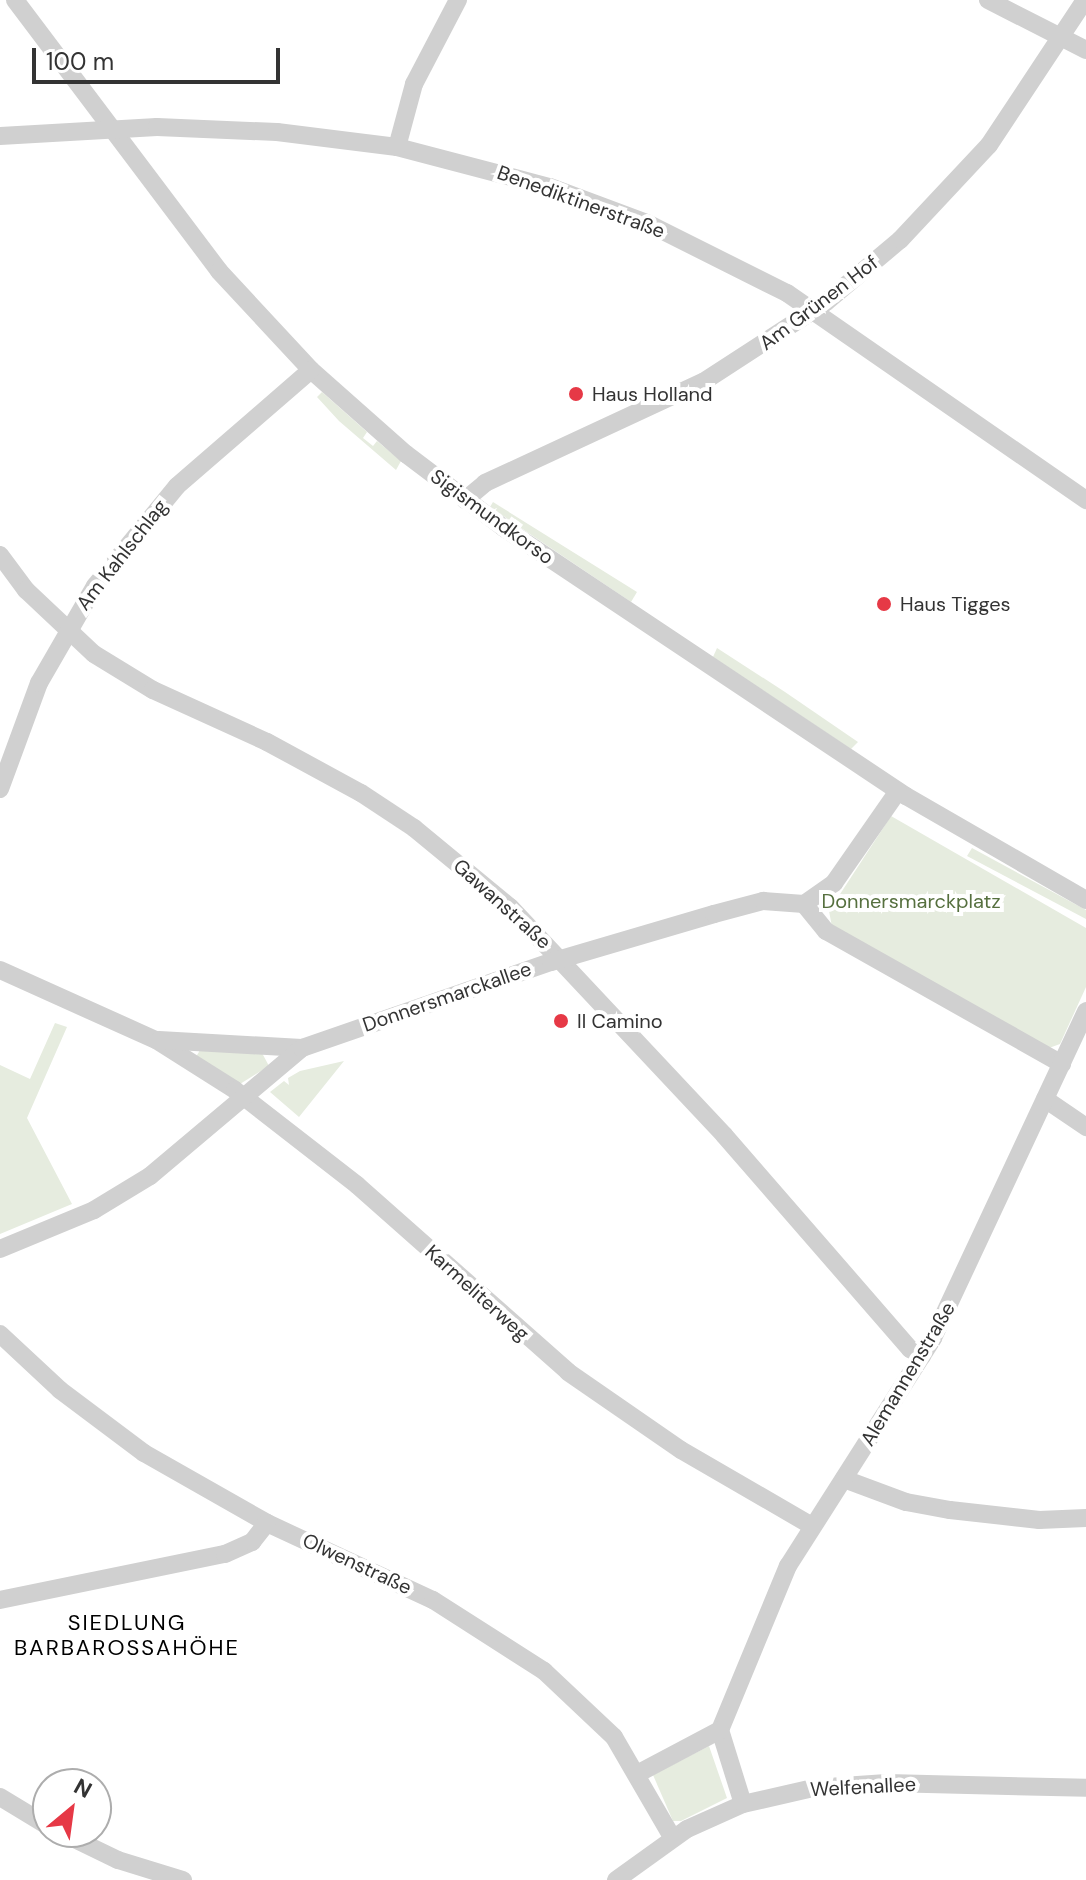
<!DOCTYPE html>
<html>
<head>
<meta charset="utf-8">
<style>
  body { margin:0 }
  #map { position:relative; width:1086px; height:1880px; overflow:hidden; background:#fff; font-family:"DM Sans",sans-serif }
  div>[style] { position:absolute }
  .green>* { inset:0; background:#e6ecdf }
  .minor>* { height:18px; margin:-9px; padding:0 9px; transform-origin:9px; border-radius:9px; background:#d0d0d0 }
  .dots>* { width:22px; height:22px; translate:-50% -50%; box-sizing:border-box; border:4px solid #fff; border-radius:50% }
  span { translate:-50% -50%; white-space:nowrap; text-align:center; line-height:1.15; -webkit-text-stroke:8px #fff; paint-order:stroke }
  .street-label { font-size:20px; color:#333 }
  .poi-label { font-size:20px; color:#333 }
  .left { translate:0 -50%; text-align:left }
  .park-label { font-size:20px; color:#56703f }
  .neighbourhood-label { font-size:22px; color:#000; letter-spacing:2px }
  .north { position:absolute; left:32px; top:1768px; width:80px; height:80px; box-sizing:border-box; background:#fff; border:2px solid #adadad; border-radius:50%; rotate:29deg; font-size:22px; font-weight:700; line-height:32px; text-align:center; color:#333 }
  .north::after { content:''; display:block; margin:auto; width:28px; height:36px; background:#e63946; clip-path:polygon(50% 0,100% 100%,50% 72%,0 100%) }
  .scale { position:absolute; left:32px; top:48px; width:248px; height:36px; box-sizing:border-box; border:4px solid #333; border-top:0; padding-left:10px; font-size:24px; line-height:28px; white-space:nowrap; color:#333; -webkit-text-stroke:6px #fff; paint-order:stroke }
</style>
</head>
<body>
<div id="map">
  <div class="green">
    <i style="clip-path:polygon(322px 392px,367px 432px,363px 438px,373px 446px,377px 441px,401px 461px,396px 470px,339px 421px,317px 397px)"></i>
    <i style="clip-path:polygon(493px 502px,637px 592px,631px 602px,490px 507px)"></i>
    <i style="clip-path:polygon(717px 648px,785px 692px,858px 742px,851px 749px,713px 657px)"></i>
    <i style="clip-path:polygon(891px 816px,1086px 928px,1086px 987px,1060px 1044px,1049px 1048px,832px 927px,829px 911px)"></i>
    <i style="clip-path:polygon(972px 848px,1086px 910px,1086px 919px,967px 856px)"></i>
    <i style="clip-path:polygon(55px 1023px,67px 1027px,27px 1118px,72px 1204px,0 1234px,0 1065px,30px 1079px)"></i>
    <i style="clip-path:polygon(200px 1050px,262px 1053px,269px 1066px,240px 1084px,196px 1057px)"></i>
    <i style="clip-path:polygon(344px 1061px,299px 1117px,270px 1092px,284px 1081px,289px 1085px,288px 1078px,300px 1071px)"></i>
    <i style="clip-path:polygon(709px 1746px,727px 1798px,681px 1821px,673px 1821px,653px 1775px)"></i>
  </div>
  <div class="minor">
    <i style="left:15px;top:0;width:339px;rotate:53deg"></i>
    <i style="left:219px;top:271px;width:135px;rotate:47.1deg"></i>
    <i style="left:311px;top:370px;width:127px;rotate:41.5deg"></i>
    <i style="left:406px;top:454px;width:123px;rotate:37.1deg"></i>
    <i style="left:504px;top:528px;width:483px;rotate:33.7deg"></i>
    <i style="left:906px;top:796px;width:208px;rotate:30deg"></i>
    <i style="left:988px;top:0;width:110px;rotate:27deg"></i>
    <i style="left:0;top:136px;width:157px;rotate:-3.3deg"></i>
    <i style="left:157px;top:127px;width:120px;rotate:2.4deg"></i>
    <i style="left:277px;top:132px;width:121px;rotate:7.1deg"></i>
    <i style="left:397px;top:147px;width:158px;rotate:14.7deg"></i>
    <i style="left:550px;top:187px;width:103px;rotate:20.4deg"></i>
    <i style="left:647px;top:223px;width:157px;rotate:26.6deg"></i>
    <i style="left:787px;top:293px;width:364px;rotate:34.7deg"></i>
    <i style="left:397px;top:147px;width:65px;rotate:-74.9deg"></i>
    <i style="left:414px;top:84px;width:95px;rotate:-62.4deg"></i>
    <i style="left:465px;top:500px;width:26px;rotate:-40deg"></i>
    <i style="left:485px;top:483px;width:240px;rotate:-24.9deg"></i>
    <i style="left:703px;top:382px;width:147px;rotate:-33deg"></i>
    <i style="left:826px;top:302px;width:97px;rotate:-40deg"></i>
    <i style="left:900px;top:240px;width:130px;rotate:-46.9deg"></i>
    <i style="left:989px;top:145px;width:174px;rotate:-56.5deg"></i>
    <i style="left:0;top:555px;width:44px;rotate:53.4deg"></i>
    <i style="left:26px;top:590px;width:93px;rotate:43.3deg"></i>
    <i style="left:94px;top:654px;width:69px;rotate:31.4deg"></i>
    <i style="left:153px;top:690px;width:125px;rotate:24.5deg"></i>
    <i style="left:267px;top:742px;width:107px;rotate:28.5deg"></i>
    <i style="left:361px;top:793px;width:64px;rotate:33.4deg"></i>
    <i style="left:414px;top:828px;width:124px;rotate:39.5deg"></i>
    <i style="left:510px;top:907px;width:313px;rotate:46.8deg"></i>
    <i style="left:724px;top:1135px;width:284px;rotate:49deg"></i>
    <i style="left:910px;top:1349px;width:14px;rotate:30deg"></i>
    <i style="left:0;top:789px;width:113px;rotate:-69.8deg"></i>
    <i style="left:39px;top:683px;width:112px;rotate:-60deg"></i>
    <i style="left:95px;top:586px;width:129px;rotate:-50.6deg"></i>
    <i style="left:177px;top:486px;width:177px;rotate:-40.9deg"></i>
    <i style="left:804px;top:904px;width:35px;rotate:51deg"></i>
    <i style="left:826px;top:931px;width:271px;rotate:29.4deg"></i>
    <i style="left:0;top:970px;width:171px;rotate:24.2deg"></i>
    <i style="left:156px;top:1040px;width:93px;rotate:32.3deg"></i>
    <i style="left:235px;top:1090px;width:155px;rotate:37.9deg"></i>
    <i style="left:357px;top:1185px;width:282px;rotate:41.5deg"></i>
    <i style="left:568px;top:1372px;width:137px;rotate:34.6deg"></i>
    <i style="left:681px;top:1450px;width:151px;rotate:30.1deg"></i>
    <i style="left:159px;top:1040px;width:143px;rotate:3.2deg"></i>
    <i style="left:1045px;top:1099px;width:50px;rotate:34.3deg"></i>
    <i style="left:0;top:1249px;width:102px;rotate:-22.5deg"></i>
    <i style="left:94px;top:1210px;width:66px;rotate:-31.3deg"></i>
    <i style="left:150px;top:1176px;width:199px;rotate:-40.1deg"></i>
    <i style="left:302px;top:1048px;width:263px;rotate:-19.1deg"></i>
    <i style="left:551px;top:962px;width:170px;rotate:-16.4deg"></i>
    <i style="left:714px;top:914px;width:51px;rotate:-14.9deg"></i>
    <i style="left:763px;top:901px;width:41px;rotate:4.2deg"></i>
    <i style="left:804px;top:904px;width:37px;rotate:-35deg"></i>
    <i style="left:834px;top:883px;width:112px;rotate:-55.2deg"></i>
    <i style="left:0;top:1334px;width:82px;rotate:43deg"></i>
    <i style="left:60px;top:1390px;width:105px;rotate:36.9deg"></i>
    <i style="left:144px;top:1453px;width:142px;rotate:29.6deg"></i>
    <i style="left:267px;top:1523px;width:183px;rotate:24.9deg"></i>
    <i style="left:433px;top:1600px;width:132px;rotate:32.6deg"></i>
    <i style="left:544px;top:1671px;width:96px;rotate:43.3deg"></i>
    <i style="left:614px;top:1737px;width:116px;rotate:59.9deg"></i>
    <i style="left:844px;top:1479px;width:66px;rotate:20.4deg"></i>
    <i style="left:906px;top:1502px;width:45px;rotate:10.3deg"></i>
    <i style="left:950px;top:1510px;width:90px;rotate:6.4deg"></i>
    <i style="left:1039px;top:1520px;width:47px;rotate:-2.4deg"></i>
    <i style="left:0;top:1600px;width:230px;rotate:-11.6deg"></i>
    <i style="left:225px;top:1554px;width:30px;rotate:-24deg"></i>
    <i style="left:252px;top:1542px;width:24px;rotate:-52deg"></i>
    <i style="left:720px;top:1730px;width:178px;rotate:-67.5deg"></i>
    <i style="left:788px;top:1566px;width:270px;rotate:-57.5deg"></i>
    <i style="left:933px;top:1338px;width:361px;rotate:-64.9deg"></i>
    <i style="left:720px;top:1730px;width:77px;rotate:72.7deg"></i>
    <i style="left:637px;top:1774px;width:94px;rotate:-27.9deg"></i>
    <i style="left:0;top:1797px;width:56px;rotate:31.1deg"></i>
    <i style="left:60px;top:1832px;width:64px;rotate:25.8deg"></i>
    <i style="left:118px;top:1860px;width:68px;rotate:17.1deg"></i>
    <i style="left:616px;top:1880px;width:87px;rotate:-35.7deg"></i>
    <i style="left:687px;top:1829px;width:61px;rotate:-24.1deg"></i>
    <i style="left:743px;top:1804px;width:72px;rotate:-12.9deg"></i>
    <i style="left:813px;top:1788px;width:74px;rotate:-3.9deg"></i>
    <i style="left:887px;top:1783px;width:199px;rotate:1.4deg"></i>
  </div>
  <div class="dots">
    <i style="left:576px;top:394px;background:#e63946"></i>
    <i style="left:884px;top:604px;background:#e63946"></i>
    <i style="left:561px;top:1021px;background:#e63946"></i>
  </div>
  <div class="street-label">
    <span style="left:581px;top:202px;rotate:20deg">Benediktinerstraße</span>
    <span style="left:819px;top:303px;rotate:-37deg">Am Grünen Hof</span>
    <span style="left:492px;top:517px;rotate:36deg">Sigismundkorso</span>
    <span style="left:122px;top:555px;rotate:-52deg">Am Kahlschlag</span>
    <span style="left:502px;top:904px;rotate:42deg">Gawanstraße</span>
    <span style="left:447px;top:997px;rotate:-19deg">Donnersmarckallee</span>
    <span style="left:477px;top:1293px;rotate:42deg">Karmeliterweg</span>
    <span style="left:908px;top:1374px;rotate:-59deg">Alemannenstraße</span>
    <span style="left:357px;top:1564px;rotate:25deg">Olwenstraße</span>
    <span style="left:863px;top:1787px;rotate:-3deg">Welfenallee</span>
  </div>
  <div class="poi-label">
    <span class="left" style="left:592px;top:394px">Haus Holland</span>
    <span class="left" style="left:900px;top:604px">Haus Tigges</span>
    <span class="left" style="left:577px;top:1021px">Il Camino</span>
  </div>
  <div class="park-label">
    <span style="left:911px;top:901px">Donnersmarckplatz</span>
  </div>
  <div class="neighbourhood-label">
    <span style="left:127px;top:1635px">SIEDLUNG<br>BARBAROSSAHÖHE</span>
  </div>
  <div class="north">N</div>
  <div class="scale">100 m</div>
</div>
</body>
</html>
